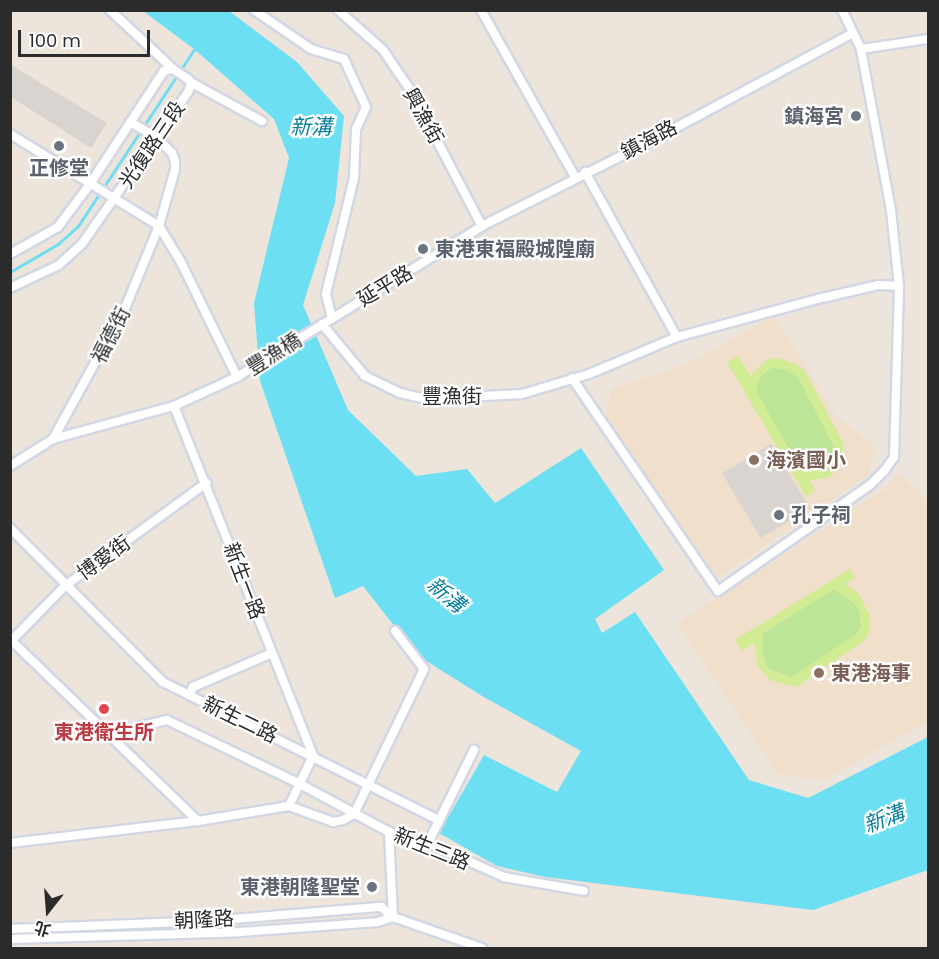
<!DOCTYPE html>
<html>
<head>
<meta charset="utf-8">
<style>
  body { margin:0 }
  #map { position:relative; width:939px; height:959px; overflow:hidden; background:#ede4dc; font-family:Poppins,"Noto Sans TC",sans-serif }
  div>[style] { position:absolute }
  .education>* { inset:0; background:#efdfcb }
  .green>* { inset:0; background:#bce597 }
  .pitch>* { inset:0; background:#d2ec93 }
  .plaza>* { inset:0; background:#d9d4cf; transform-origin:0 0 }
  .water>* { inset:0; background:#6ddff2 }
  .stream>* { height:3px; margin:-1.5px; padding:0 1.5px; transform-origin:1.5px; border-radius:1.5px; background:#6ddff2 }
  .roads { filter:drop-shadow(2px 0 #d2d7e4) drop-shadow(-2px 0 #d2d7e4) drop-shadow(0 2px #d2d7e4) drop-shadow(0 -2px #d2d7e4) }
  .street>* { height:8px; margin:-4px; padding:0 4px; transform-origin:4px; border-radius:4px; background:#fff }
  .dots>* { width:16px; height:16px; translate:-50% -50%; box-sizing:border-box; border:3px solid #fff; border-radius:50% }
  span { translate:-50% -50%; white-space:nowrap; text-align:center; line-height:1.15; -webkit-text-stroke:4.5px #fff; paint-order:stroke }
  .street-label { font-size:20px; color:#2b2b2b }
  .worship-label { font-size:20px; color:#5b616d; font-weight:700 }
  .right { translate:-100% -50%; text-align:right }
  .left { translate:0 -50%; text-align:left }
  .education-label { font-size:20px; color:#785e54; font-weight:700 }
  .health-label { font-size:20px; color:#be3a42; font-weight:700 }
  .water-label { font-size:21px; color:#0a7f9f; font-style:italic }
  .frame { position:absolute; inset:0; border:12px solid #2b2b2b; pointer-events:none }
  .north { position:absolute; left:18px; top:881px; width:60px; height:60px; -webkit-text-stroke:4px #fff; paint-order:stroke; rotate:197deg; font-size:16px; font-weight:700; line-height:24px; text-align:center; color:#2b2b2b }
  .north::after { content:''; display:block; margin:auto; width:21px; height:27px; background:#2b2b2b; clip-path:polygon(50% 0,100% 100%,50% 72%,0 100%) }
  .scale { position:absolute; left:18px; top:30px; width:132px; height:27px; box-sizing:border-box; border:3px solid #2b2b2b; border-top:0; padding-left:8px; font-size:18px; line-height:21px; white-space:nowrap; color:#2b2b2b; -webkit-text-stroke:4px #fff; paint-order:stroke }
</style>
</head>
<body>
<div id="map">
  <div class="education">
    <i style="clip-path:polygon(775px 316px,836px 416px,876px 447px,869px 474px,718px 578px,604px 416px,613px 388px,691px 362px)"></i>
    <i style="clip-path:polygon(898px 473px,928px 500px,928px 721px,824px 780px,778px 774px,677px 624px,885px 489px)"></i>
  </div>
  <div class="green">
    <i style="clip-path:polygon(772px 367px,787px 370px,798px 377px,834px 446px,832px 459px,825px 466px,809px 470px,800px 468px,755px 391px,760px 377px)"></i>
    <i style="clip-path:polygon(834px 589px,855px 603px,860px 613px,861px 626px,857px 634px,792px 677px,768px 669px,763px 654px,763px 633px)"></i>
  </div>
  <div class="pitch">
    <i style="clip-path:polygon(evenodd,738px 356px,751px 376px,767px 360px,778px 358px,796px 364px,805px 371px,843px 443px,843px 459px,838px 469px,828px 478px,809px 480px,815px 491px,806px 496px,727px 362px,738px 356px,772px 367px,787px 370px,798px 377px,834px 446px,832px 459px,825px 466px,809px 470px,800px 468px,756px 391px,760px 377px,772px 367px)"></i>
    <i style="clip-path:polygon(evenodd,850px 569px,855px 578px,845px 584px,859px 594px,870px 616px,870px 630px,864px 641px,796px 687px,770px 680px,758px 667px,754px 643px,742px 651px,735px 640px,850px 569px,834px 589px,854px 603px,860px 613px,861px 626px,857px 634px,792px 677px,768px 669px,763px 654px,763px 633px,834px 589px)"></i>
  </div>
  <div class="plaza">
    <i style="clip-path:polygon(11px 65px,107px 123px,91px 148px,11px 97px)"></i>
    <i style="left:771px;top:444px;width:75px;height:57px;rotate:59deg"></i>
  </div>
  <div class="water">
    <i style="clip-path:polygon(143px 11px,229px 11px,297px 62px,344px 116px,335px 203px,303px 305px,348px 410px,416px 476px,467px 469px,495px 503px,581px 448px,664px 570px,595px 619px,602px 633px,635px 612px,749px 780px,808px 798px,928px 737px,928px 870px,813px 910px,545px 877px,497px 866px,439px 833px,484px 755px,557px 792px,581px 751px,482px 696px,417px 655px,363px 586px,335px 598px,260px 381px,254px 303px,289px 158px,274px 119px,194px 49px)"></i>
  </div>
  <div class="stream">
    <i style="left:10px;top:272px;width:56px;rotate:-30.3deg"></i>
    <i style="left:58px;top:244px;width:27px;rotate:-42deg"></i>
    <i style="left:78px;top:226px;width:213px;rotate:-56.7deg"></i>
  </div>
  <div class="roads">
    <div class="street">
      <i style="left:110px;top:10px;width:86px;rotate:43.1deg"></i>
      <i style="left:254px;top:10px;width:69px;rotate:34.4deg"></i>
      <i style="left:311px;top:49px;width:34px;rotate:17deg"></i>
      <i style="left:344px;top:59px;width:53px;rotate:65.4deg"></i>
      <i style="left:366px;top:107px;width:24px;rotate:114deg"></i>
      <i style="left:356px;top:129px;width:49px;rotate:92.3deg"></i>
      <i style="left:354px;top:178px;width:119px;rotate:103.6deg"></i>
      <i style="left:326px;top:294px;width:25px;rotate:76deg"></i>
      <i style="left:338px;top:10px;width:60px;rotate:41.6deg"></i>
      <i style="left:383px;top:50px;width:50px;rotate:55.7deg"></i>
      <i style="left:411px;top:91px;width:153px;rotate:62.3deg"></i>
      <i style="left:481px;top:10px;width:192px;rotate:60.6deg"></i>
      <i style="left:861px;top:49px;width:68px;rotate:-8.5deg"></i>
      <i style="left:192px;top:83px;width:80px;rotate:28.5deg"></i>
      <i style="left:10px;top:134px;width:175px;rotate:31.7deg"></i>
      <i style="left:159px;top:226px;width:42px;rotate:58.6deg"></i>
      <i style="left:181px;top:262px;width:128px;rotate:64deg"></i>
      <i style="left:585px;top:172px;width:189px;rotate:60.9deg"></i>
      <i style="left:677px;top:337px;width:150px;rotate:-15.1deg"></i>
      <i style="left:822px;top:298px;width:57px;rotate:-13.1deg"></i>
      <i style="left:878px;top:285px;width:21px;rotate:3deg"></i>
      <i style="left:10px;top:254px;width:55px;rotate:-29.4deg"></i>
      <i style="left:58px;top:227px;width:54px;rotate:-53.3deg"></i>
      <i style="left:90px;top:184px;width:135px;rotate:-56.8deg"></i>
      <i style="left:164px;top:71px;width:9px;rotate:-13deg"></i>
      <i style="left:173px;top:69px;width:18px;rotate:34deg"></i>
      <i style="left:188px;top:79px;width:6px;rotate:45deg"></i>
      <i style="left:192px;top:83px;width:10px;rotate:114deg"></i>
      <i style="left:188px;top:92px;width:185px;rotate:124.9deg"></i>
      <i style="left:82px;top:244px;width:31px;rotate:138deg"></i>
      <i style="left:59px;top:265px;width:54px;rotate:154.9deg"></i>
      <i style="left:322px;top:324px;width:67px;rotate:50.4deg"></i>
      <i style="left:365px;top:376px;width:39px;rotate:26deg"></i>
      <i style="left:400px;top:393px;width:27px;rotate:13deg"></i>
      <i style="left:426px;top:399px;width:96px;rotate:-3deg"></i>
      <i style="left:522px;top:394px;width:70px;rotate:-16.6deg"></i>
      <i style="left:589px;top:374px;width:95px;rotate:-22.8deg"></i>
      <i style="left:572px;top:378px;width:258px;rotate:55.6deg"></i>
      <i style="left:718px;top:591px;width:185px;rotate:-34.9deg"></i>
      <i style="left:870px;top:485px;width:20px;rotate:-45deg"></i>
      <i style="left:884px;top:471px;width:17px;rotate:-54deg"></i>
      <i style="left:894px;top:457px;width:171px;rotate:-88.3deg"></i>
      <i style="left:899px;top:286px;width:76px;rotate:-96deg"></i>
      <i style="left:891px;top:210px;width:164px;rotate:-100.6deg"></i>
      <i style="left:861px;top:49px;width:43px;rotate:-116deg"></i>
      <i style="left:174px;top:406px;width:377px;rotate:68.3deg"></i>
      <i style="left:313px;top:756px;width:55px;rotate:115.6deg"></i>
      <i style="left:53px;top:439px;width:152px;rotate:-61.2deg"></i>
      <i style="left:126px;top:306px;width:87px;rotate:-67.6deg"></i>
      <i style="left:159px;top:226px;width:58px;rotate:-74.1deg"></i>
      <i style="left:175px;top:170px;width:9px;rotate:-90deg"></i>
      <i style="left:175px;top:161px;width:9px;rotate:-111deg"></i>
      <i style="left:172px;top:153px;width:23px;rotate:-135deg"></i>
      <i style="left:156px;top:137px;width:30px;rotate:-150deg"></i>
      <i style="left:10px;top:466px;width:51px;rotate:-32.1deg"></i>
      <i style="left:53px;top:439px;width:125px;rotate:-15.3deg"></i>
      <i style="left:174px;top:406px;width:69px;rotate:-24.7deg"></i>
      <i style="left:237px;top:377px;width:288px;rotate:-31.6deg"></i>
      <i style="left:482px;top:226px;width:187px;rotate:-26.7deg"></i>
      <i style="left:649px;top:142px;width:231px;rotate:-28.1deg"></i>
      <i style="left:10px;top:528px;width:217px;rotate:45.2deg"></i>
      <i style="left:163px;top:682px;width:309px;rotate:26.6deg"></i>
      <i style="left:12px;top:641px;width:259px;rotate:44.1deg"></i>
      <i style="left:10px;top:642px;width:78px;rotate:-45.5deg"></i>
      <i style="left:65px;top:586px;width:175px;rotate:-36.1deg"></i>
      <i style="left:189px;top:695px;width:9px;rotate:-63deg"></i>
      <i style="left:193px;top:687px;width:86px;rotate:-23.3deg"></i>
      <i style="left:108px;top:734px;width:61px;rotate:-13.3deg"></i>
      <i style="left:167px;top:720px;width:148px;rotate:25.7deg"></i>
      <i style="left:300px;top:784px;width:101px;rotate:28.3deg"></i>
      <i style="left:389px;top:832px;width:38px;rotate:25deg"></i>
      <i style="left:423px;top:848px;width:7px;rotate:-45deg"></i>
      <i style="left:389px;top:832px;width:85px;rotate:87.3deg"></i>
      <i style="left:10px;top:843px;width:189px;rotate:-6.7deg"></i>
      <i style="left:198px;top:821px;width:92px;rotate:-9.4deg"></i>
      <i style="left:289px;top:806px;width:47px;rotate:20deg"></i>
      <i style="left:333px;top:822px;width:10px;rotate:-11deg"></i>
      <i style="left:343px;top:820px;width:13px;rotate:-29deg"></i>
      <i style="left:354px;top:814px;width:161px;rotate:-64.2deg"></i>
      <i style="left:424px;top:669px;width:48px;rotate:-127.3deg"></i>
      <i style="left:428px;top:843px;width:83px;rotate:24.1deg"></i>
      <i style="left:504px;top:877px;width:81px;rotate:9.9deg"></i>
      <i style="left:428px;top:843px;width:104px;rotate:-63.7deg"></i>
      <i style="left:10px;top:929px;width:199px;rotate:-2.3deg"></i>
      <i style="left:209px;top:921px;width:173px;rotate:-4.7deg"></i>
      <i style="left:381px;top:907px;width:16px;rotate:40deg"></i>
      <i style="left:393px;top:917px;width:94px;rotate:19.2deg"></i>
      <i style="left:10px;top:939px;width:230px;rotate:-1.7deg"></i>
      <i style="left:240px;top:932px;width:138px;rotate:-4.1deg"></i>
      <i style="left:378px;top:922px;width:16px;rotate:-18deg"></i>
    </div>
  </div>
  <div class="dots">
    <i style="left:856px;top:116px;background:#6b7280"></i>
    <i style="left:59px;top:146px;background:#6b7280"></i>
    <i style="left:423px;top:249px;background:#6b7280"></i>
    <i style="left:754px;top:460px;background:#8d6e63"></i>
    <i style="left:779px;top:515px;background:#6b7280"></i>
    <i style="left:819px;top:673px;background:#8d6e63"></i>
    <i style="left:104px;top:709px;background:#e0444e"></i>
    <i style="left:372px;top:887px;background:#6b7280"></i>
  </div>
  <div class="street-label">
    <span style="left:423px;top:116px;rotate:61deg">興漁街</span>
    <span style="left:649px;top:140px;rotate:-28deg">鎮海路</span>
    <span style="left:152px;top:145px;rotate:-56deg">光復路三段</span>
    <span style="left:385px;top:286px;rotate:-31deg">延平路</span>
    <span style="left:111px;top:335px;rotate:-63deg">福德街</span>
    <span style="left:274px;top:354px;rotate:-32deg">豐漁橋</span>
    <span style="left:452px;top:396px">豐漁街</span>
    <span style="left:104px;top:558px;rotate:-36deg">博愛街</span>
    <span style="left:244px;top:581px;rotate:69deg">新生一路</span>
    <span style="left:240px;top:720px;rotate:26deg">新生二路</span>
    <span style="left:432px;top:849px;rotate:22deg">新生三路</span>
    <span style="left:204px;top:920px;rotate:-3deg">朝隆路</span>
  </div>
  <div class="worship-label">
    <span class="right" style="left:844px;top:116px">鎮海宮</span>
    <span style="left:59px;top:168px">正修堂</span>
    <span class="left" style="left:435px;top:249px">東港東福殿城隍廟</span>
    <span class="left" style="left:791px;top:515px">孔子祠</span>
    <span class="right" style="left:360px;top:887px">東港朝隆聖堂</span>
  </div>
  <div class="education-label">
    <span class="left" style="left:766px;top:460px">海濱國小</span>
    <span class="left" style="left:831px;top:673px">東港海事</span>
  </div>
  <div class="health-label">
    <span style="left:104px;top:732px">東港衛生所</span>
  </div>
  <div class="water-label">
    <span style="left:311px;top:127px">新溝</span>
    <span style="left:446px;top:595px;rotate:40deg">新溝</span>
    <span style="left:884px;top:819px;rotate:-21deg">新溝</span>
  </div>
  <div class="frame"></div>
  <div class="north">北</div>
  <div class="scale">100 m</div>
</div>
</body>
</html>
